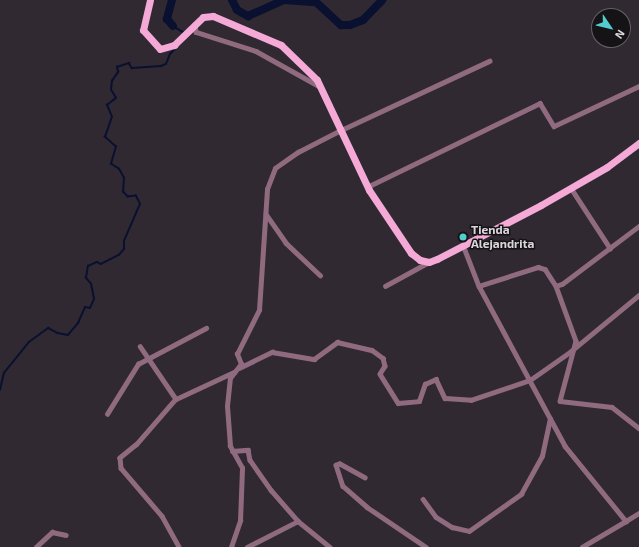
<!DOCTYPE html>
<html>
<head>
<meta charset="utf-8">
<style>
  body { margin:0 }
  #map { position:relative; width:639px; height:547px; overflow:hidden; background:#302931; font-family:"Exo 2",sans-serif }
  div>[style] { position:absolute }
  .stream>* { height:1.5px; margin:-0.75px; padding:0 0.75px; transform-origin:0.75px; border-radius:0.75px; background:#091030 }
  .river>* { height:8px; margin:-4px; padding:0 4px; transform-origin:4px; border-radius:4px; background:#091030 }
  .minor>* { height:4.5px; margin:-2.25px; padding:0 2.25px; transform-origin:2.25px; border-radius:2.25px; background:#906b80 }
  .primary>* { height:7px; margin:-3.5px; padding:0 3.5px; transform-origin:3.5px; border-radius:3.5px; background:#f5a9d6 }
  .dots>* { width:11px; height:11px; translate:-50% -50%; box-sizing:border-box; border:2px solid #161317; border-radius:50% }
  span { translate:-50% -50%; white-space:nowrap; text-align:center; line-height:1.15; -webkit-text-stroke:3px #161317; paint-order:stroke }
  .poi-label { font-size:12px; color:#dad6db; font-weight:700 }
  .left { translate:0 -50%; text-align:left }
  .north { position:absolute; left:591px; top:8px; width:40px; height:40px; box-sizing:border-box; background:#161317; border:1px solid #646165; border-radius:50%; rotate:125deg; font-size:11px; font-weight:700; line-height:16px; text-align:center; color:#dad6db }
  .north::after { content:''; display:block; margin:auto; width:14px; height:18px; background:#52cdcd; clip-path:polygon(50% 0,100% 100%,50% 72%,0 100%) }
</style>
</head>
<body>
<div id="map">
  <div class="stream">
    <i style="left:173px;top:26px;width:12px;rotate:31deg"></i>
    <i style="left:0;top:390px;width:17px;rotate:-77deg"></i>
    <i style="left:4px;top:373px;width:40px;rotate:-51deg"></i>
    <i style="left:29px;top:342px;width:24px;rotate:-36deg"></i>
    <i style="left:48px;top:328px;width:11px;rotate:27deg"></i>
    <i style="left:58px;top:333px;width:10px;rotate:11deg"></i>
    <i style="left:68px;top:335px;width:16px;rotate:-50deg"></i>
    <i style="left:78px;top:323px;width:17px;rotate:-66deg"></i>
    <i style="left:85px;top:307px;width:5px;rotate:11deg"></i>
    <i style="left:90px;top:308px;width:10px;rotate:-66deg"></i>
    <i style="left:94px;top:299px;width:15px;rotate:-101deg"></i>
    <i style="left:91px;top:284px;width:8px;rotate:-130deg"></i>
    <i style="left:86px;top:278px;width:12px;rotate:-81deg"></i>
    <i style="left:88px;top:266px;width:10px;rotate:-24deg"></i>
    <i style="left:97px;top:262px;width:4px;rotate:27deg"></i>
    <i style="left:101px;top:264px;width:20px;rotate:-27deg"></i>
    <i style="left:119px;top:255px;width:8px;rotate:-50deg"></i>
    <i style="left:124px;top:249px;width:8px;rotate:-90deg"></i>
    <i style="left:124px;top:241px;width:40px;rotate:-66.6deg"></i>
    <i style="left:140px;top:204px;width:9px;rotate:-117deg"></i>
    <i style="left:136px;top:196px;width:8px;rotate:173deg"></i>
    <i style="left:128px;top:197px;width:7px;rotate:-135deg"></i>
    <i style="left:123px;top:192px;width:14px;rotate:-86deg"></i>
    <i style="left:124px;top:178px;width:10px;rotate:-119deg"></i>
    <i style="left:119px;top:169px;width:9px;rotate:-148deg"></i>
    <i style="left:111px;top:164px;width:18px;rotate:-74deg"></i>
    <i style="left:116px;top:147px;width:15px;rotate:-138deg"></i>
    <i style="left:105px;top:137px;width:21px;rotate:-71deg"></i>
    <i style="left:112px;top:117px;width:13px;rotate:-113deg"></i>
    <i style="left:107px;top:105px;width:11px;rotate:-38deg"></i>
    <i style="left:116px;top:98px;width:9px;rotate:-122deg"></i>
    <i style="left:111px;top:90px;width:9px;rotate:-84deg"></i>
    <i style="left:112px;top:81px;width:11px;rotate:-56deg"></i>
    <i style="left:118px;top:72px;width:5px;rotate:-101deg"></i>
    <i style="left:117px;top:67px;width:13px;rotate:-18deg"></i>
    <i style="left:129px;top:63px;width:6px;rotate:59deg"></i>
    <i style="left:132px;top:68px;width:29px;rotate:-4deg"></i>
    <i style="left:161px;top:66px;width:5px;rotate:-22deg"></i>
    <i style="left:166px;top:64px;width:11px;rotate:-68deg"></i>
    <i style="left:170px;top:54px;width:20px;rotate:-45deg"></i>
  </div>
  <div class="river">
    <i style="left:172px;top:0;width:20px;rotate:105deg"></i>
    <i style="left:167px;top:19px;width:9px;rotate:49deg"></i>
    <i style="left:232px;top:0;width:11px;rotate:63deg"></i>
    <i style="left:237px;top:10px;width:13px;rotate:29deg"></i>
    <i style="left:248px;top:16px;width:39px;rotate:-24deg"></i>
    <i style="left:284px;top:0;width:32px;rotate:4deg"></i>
    <i style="left:316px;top:2px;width:34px;rotate:43deg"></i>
    <i style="left:341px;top:25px;width:9px"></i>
    <i style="left:350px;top:25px;width:14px;rotate:-21deg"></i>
    <i style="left:363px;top:20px;width:28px;rotate:-46deg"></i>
  </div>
  <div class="minor">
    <i style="left:195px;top:24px;width:8px;rotate:83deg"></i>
    <i style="left:196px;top:32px;width:63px;rotate:17.6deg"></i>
    <i style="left:256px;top:51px;width:72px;rotate:29.1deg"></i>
    <i style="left:367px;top:187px;width:192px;rotate:-25.9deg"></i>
    <i style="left:540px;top:103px;width:27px;rotate:59deg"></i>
    <i style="left:554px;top:126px;width:94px;rotate:-25.2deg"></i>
    <i style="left:571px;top:188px;width:72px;rotate:57deg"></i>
    <i style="left:266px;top:214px;width:35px;rotate:55deg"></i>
    <i style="left:286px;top:243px;width:47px;rotate:43.3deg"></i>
    <i style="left:463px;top:245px;width:44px;rotate:68.7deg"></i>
    <i style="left:479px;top:286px;width:182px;rotate:61.7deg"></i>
    <i style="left:565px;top:446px;width:97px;rotate:50.9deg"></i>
    <i style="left:626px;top:521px;width:15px;rotate:-32deg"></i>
    <i style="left:385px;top:286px;width:50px;rotate:-28.6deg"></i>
    <i style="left:479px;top:286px;width:62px;rotate:-17.9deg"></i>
    <i style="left:538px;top:267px;width:7px;rotate:16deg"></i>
    <i style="left:545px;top:269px;width:20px;rotate:57deg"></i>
    <i style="left:556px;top:286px;width:6px;rotate:-18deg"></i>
    <i style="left:562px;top:284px;width:96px;rotate:-37deg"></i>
    <i style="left:556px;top:286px;width:59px;rotate:70deg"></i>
    <i style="left:576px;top:341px;width:62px;rotate:104.9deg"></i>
    <i style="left:560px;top:401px;width:52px;rotate:6.6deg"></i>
    <i style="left:612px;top:407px;width:34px;rotate:38deg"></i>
    <i style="left:140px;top:346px;width:64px;rotate:55.8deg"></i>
    <i style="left:176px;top:399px;width:64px;rotate:-25deg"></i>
    <i style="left:239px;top:368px;width:37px;rotate:-26deg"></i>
    <i style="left:272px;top:352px;width:43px;rotate:9.5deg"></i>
    <i style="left:314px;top:359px;width:29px;rotate:-36deg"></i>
    <i style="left:337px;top:342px;width:36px;rotate:13deg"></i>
    <i style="left:372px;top:350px;width:14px;rotate:36deg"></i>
    <i style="left:383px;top:358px;width:8px;rotate:76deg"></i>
    <i style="left:385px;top:366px;width:9px;rotate:122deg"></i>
    <i style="left:380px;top:374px;width:34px;rotate:58deg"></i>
    <i style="left:398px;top:403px;width:21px;rotate:-5deg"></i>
    <i style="left:419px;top:401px;width:18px;rotate:-71deg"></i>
    <i style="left:425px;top:384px;width:12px;rotate:-24deg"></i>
    <i style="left:436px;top:379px;width:21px;rotate:65deg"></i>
    <i style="left:445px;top:398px;width:26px;rotate:4deg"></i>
    <i style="left:471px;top:400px;width:62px;rotate:-18.7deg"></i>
    <i style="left:530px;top:380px;width:49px;rotate:-35deg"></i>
    <i style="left:570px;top:352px;width:89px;rotate:-39.6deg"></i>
    <i style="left:176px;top:399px;width:60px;rotate:130.9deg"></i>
    <i style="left:137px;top:444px;width:22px;rotate:141deg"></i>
    <i style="left:120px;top:458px;width:10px;rotate:84deg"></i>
    <i style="left:121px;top:468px;width:63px;rotate:49.5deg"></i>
    <i style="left:162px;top:516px;width:35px;rotate:61deg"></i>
    <i style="left:107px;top:414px;width:59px;rotate:-58.2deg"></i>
    <i style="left:138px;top:364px;width:77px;rotate:-27.9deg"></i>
    <i style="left:232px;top:451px;width:16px;rotate:-4deg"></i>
    <i style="left:248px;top:450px;width:10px;rotate:79deg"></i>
    <i style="left:250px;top:460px;width:37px;rotate:55deg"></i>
    <i style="left:271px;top:490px;width:41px;rotate:48.9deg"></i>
    <i style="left:298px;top:521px;width:41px;rotate:39.1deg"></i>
    <i style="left:365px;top:478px;width:29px;rotate:-151deg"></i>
    <i style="left:340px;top:464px;width:4px;rotate:166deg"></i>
    <i style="left:336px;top:465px;width:22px;rotate:72deg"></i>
    <i style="left:343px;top:486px;width:32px;rotate:41deg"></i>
    <i style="left:367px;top:507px;width:71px;rotate:34.1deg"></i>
    <i style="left:423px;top:499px;width:22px;rotate:54deg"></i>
    <i style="left:436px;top:517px;width:19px;rotate:32deg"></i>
    <i style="left:452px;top:527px;width:17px;rotate:13deg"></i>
    <i style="left:469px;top:531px;width:64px;rotate:-35.4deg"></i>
    <i style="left:521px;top:494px;width:43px;rotate:-61.1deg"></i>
    <i style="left:542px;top:456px;width:38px;rotate:-78deg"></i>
    <i style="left:36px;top:547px;width:22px;rotate:-43deg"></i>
    <i style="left:52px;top:532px;width:14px;rotate:12deg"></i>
    <i style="left:231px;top:547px;width:28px;rotate:-71deg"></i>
    <i style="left:240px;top:521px;width:53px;rotate:-87.8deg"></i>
    <i style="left:242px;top:468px;width:25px;rotate:-119deg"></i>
    <i style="left:230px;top:446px;width:40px;rotate:-94.3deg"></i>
    <i style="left:227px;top:406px;width:28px;rotate:-84deg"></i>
    <i style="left:230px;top:378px;width:18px;rotate:-52deg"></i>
    <i style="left:241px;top:364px;width:11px;rotate:-112deg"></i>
    <i style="left:237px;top:354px;width:49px;rotate:-63.4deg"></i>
    <i style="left:259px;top:310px;width:121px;rotate:-86.2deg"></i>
    <i style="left:267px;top:189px;width:22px;rotate:-69deg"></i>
    <i style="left:275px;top:168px;width:28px;rotate:-35deg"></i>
    <i style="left:298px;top:152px;width:46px;rotate:-27.1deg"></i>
    <i style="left:339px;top:131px;width:166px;rotate:-25deg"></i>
    <i style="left:247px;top:547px;width:57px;rotate:-27deg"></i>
    <i style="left:582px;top:547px;width:51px;rotate:-30.6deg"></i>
  </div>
  <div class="primary">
    <i style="left:150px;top:0;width:31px;rotate:103deg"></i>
    <i style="left:143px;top:30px;width:25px;rotate:48deg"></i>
    <i style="left:160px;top:49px;width:15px;rotate:-16deg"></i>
    <i style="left:174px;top:45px;width:40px;rotate:-44deg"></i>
    <i style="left:203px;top:17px;width:10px;rotate:-6deg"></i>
    <i style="left:213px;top:16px;width:74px;rotate:23.1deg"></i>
    <i style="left:281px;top:45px;width:50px;rotate:44.2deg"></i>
    <i style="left:317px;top:80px;width:122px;rotate:64.7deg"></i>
    <i style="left:369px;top:190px;width:76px;rotate:56.3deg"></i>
    <i style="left:411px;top:253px;width:11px;rotate:38deg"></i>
    <i style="left:420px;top:260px;width:9px;rotate:13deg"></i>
    <i style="left:429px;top:262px;width:9px;rotate:-21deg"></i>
    <i style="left:437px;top:259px;width:117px;rotate:-27.4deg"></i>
    <i style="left:541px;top:205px;width:76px;rotate:-29.9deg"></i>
    <i style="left:607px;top:167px;width:40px;rotate:-37deg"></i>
  </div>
  <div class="dots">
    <i style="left:463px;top:237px;background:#52cdcd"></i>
  </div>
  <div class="poi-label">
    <span class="left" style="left:471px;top:237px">Tienda<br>Alejandrita</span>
  </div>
  <div class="north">N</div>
</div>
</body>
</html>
